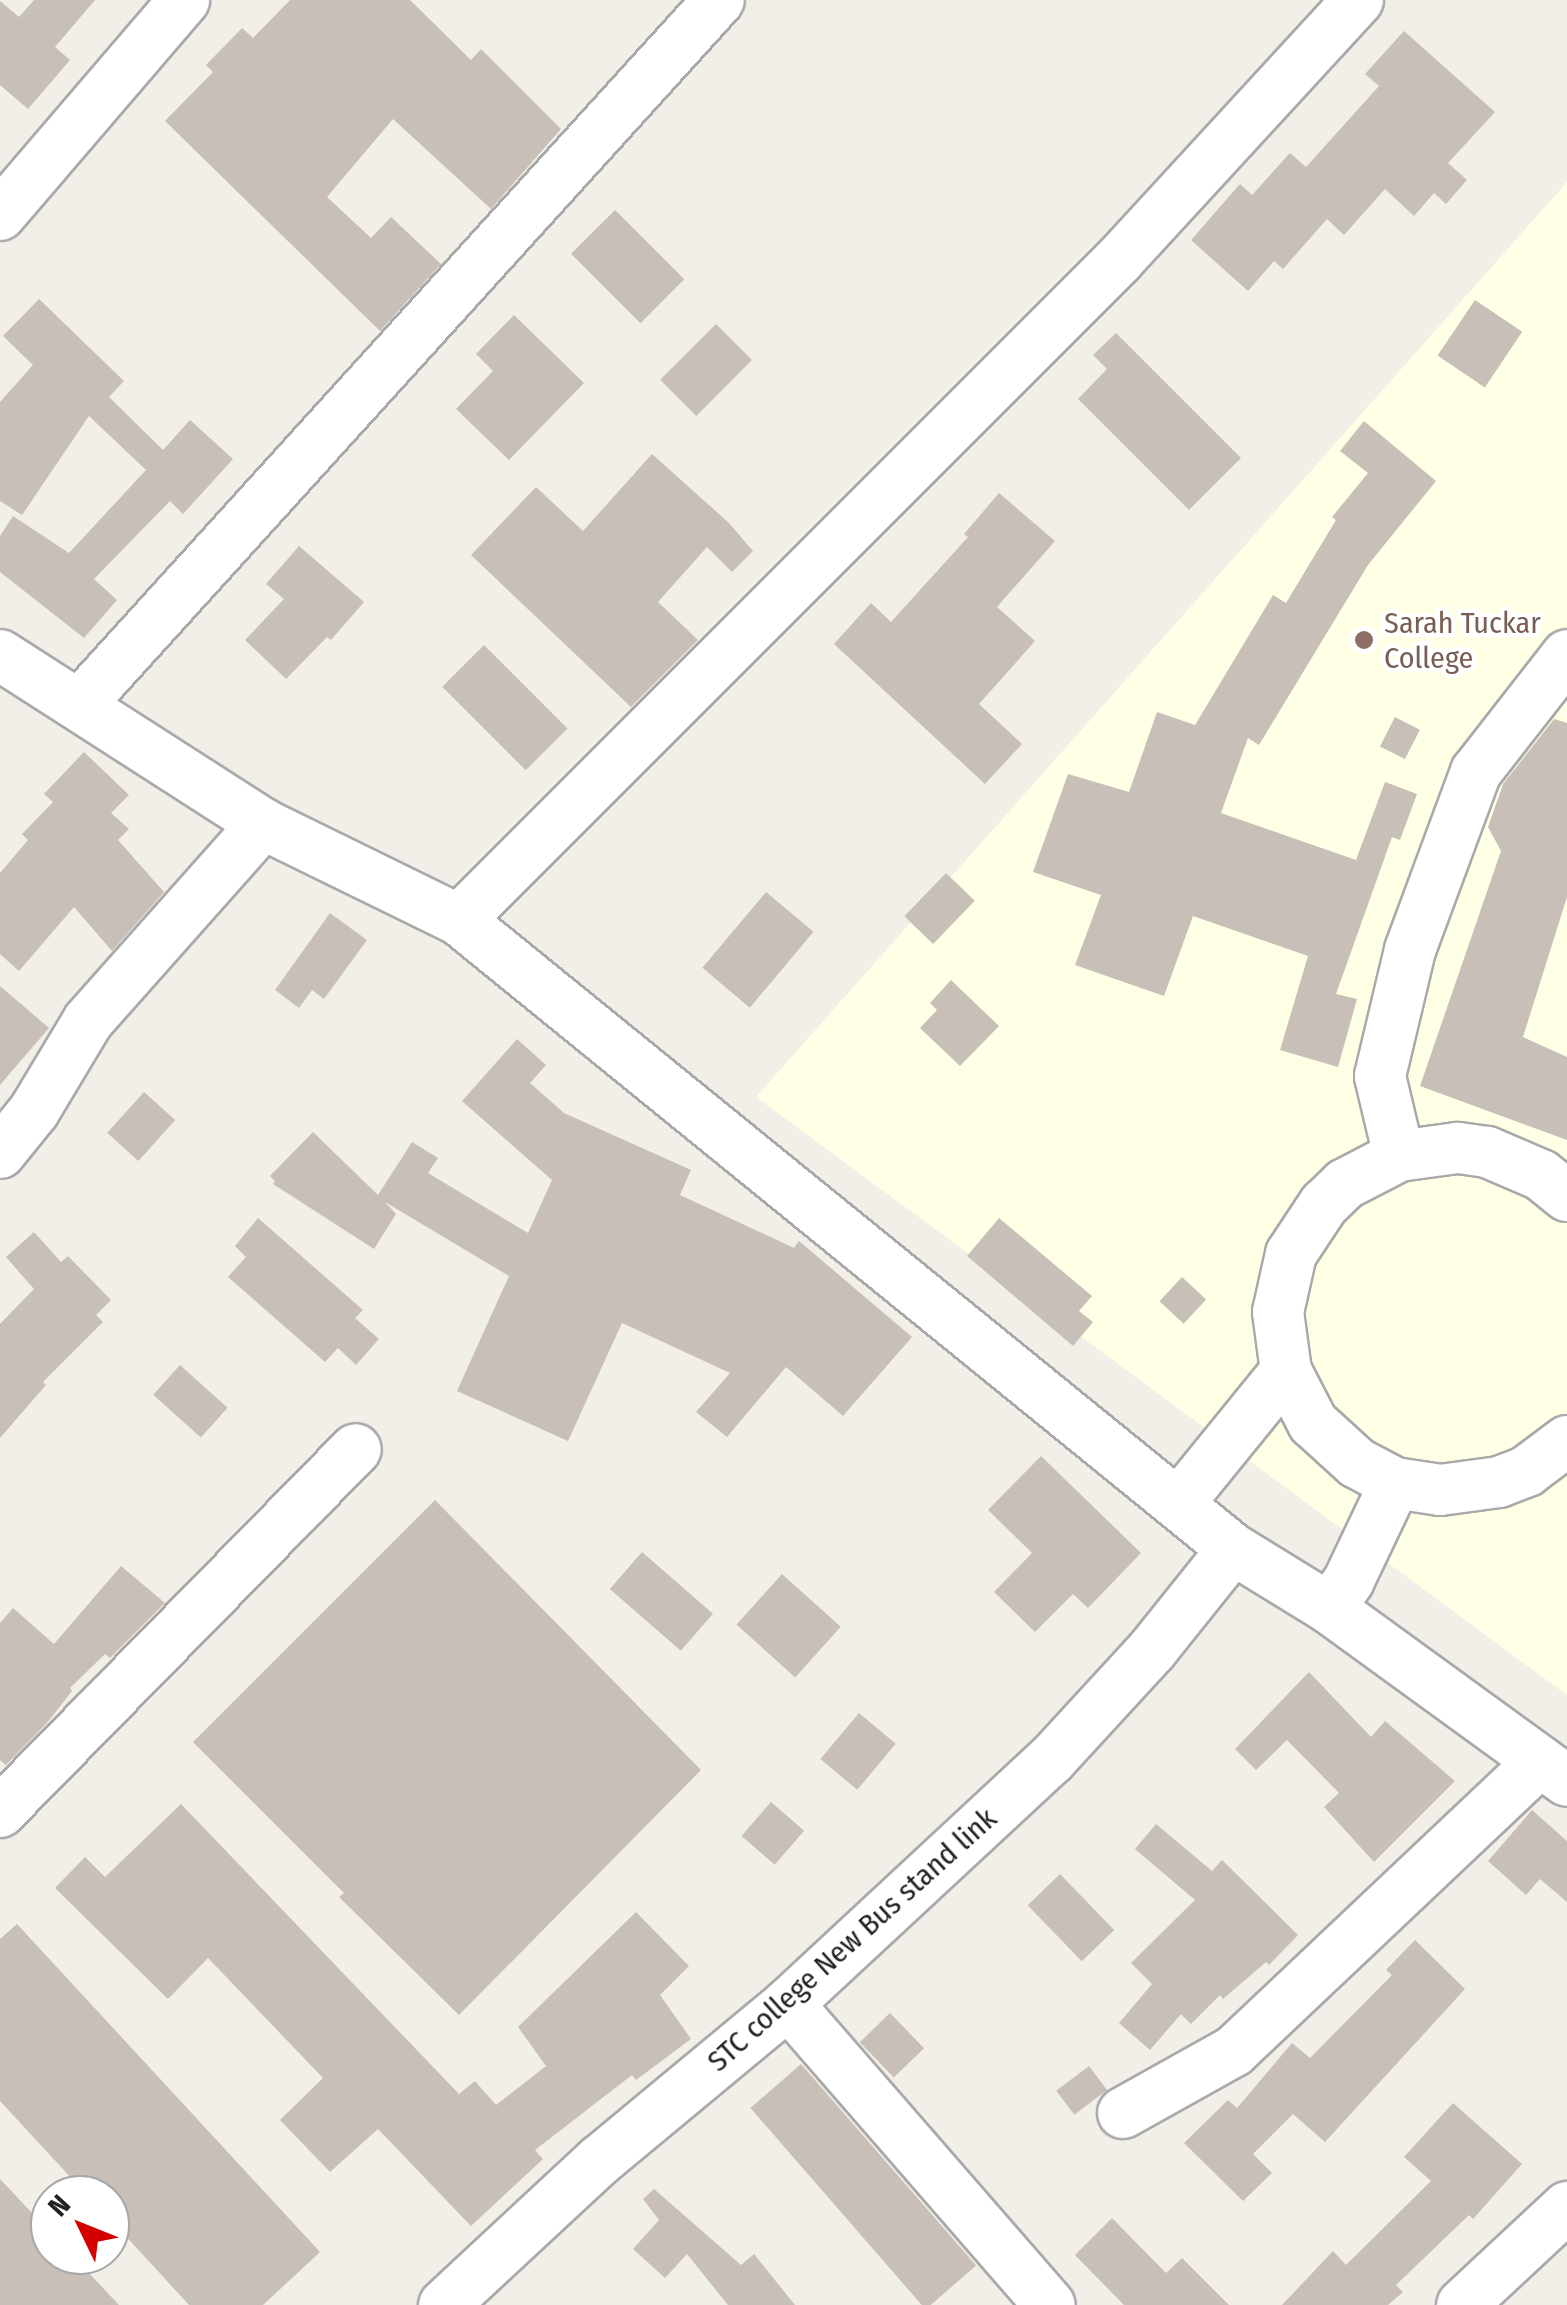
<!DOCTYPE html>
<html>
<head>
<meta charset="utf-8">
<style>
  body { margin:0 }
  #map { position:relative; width:1567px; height:2305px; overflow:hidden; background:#f2efe9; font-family:"Fira Sans Condensed",sans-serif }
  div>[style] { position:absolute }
  .education>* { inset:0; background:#ffffe5 }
  .building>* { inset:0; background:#c7bfb8; transform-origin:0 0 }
  .roads { filter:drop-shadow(2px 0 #a9a9a9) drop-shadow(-2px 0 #a9a9a9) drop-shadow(0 2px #a9a9a9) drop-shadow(0 -2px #a9a9a9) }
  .minor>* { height:50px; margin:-25px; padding:0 25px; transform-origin:25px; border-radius:25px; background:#fff }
  .dots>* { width:28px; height:28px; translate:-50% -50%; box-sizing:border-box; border:5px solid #fff; border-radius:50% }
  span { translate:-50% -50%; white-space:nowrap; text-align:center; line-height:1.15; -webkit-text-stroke:8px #fff; paint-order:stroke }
  .education-label { font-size:30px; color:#785e54 }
  .left { translate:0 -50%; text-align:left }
  .street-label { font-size:30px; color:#222 }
  .north { position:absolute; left:30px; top:2175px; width:100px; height:100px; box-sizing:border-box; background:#fff; border:2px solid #a7a7a7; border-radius:50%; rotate:313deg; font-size:28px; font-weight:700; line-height:40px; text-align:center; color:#222 }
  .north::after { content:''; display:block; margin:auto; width:35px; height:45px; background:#d40000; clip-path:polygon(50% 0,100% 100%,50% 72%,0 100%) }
</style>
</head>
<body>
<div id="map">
  <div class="education">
    <i style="clip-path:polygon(1567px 182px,1567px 1695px,756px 1097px)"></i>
  </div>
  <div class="building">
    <i style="clip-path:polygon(34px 0,95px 0,55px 47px,70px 60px,28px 109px,0 85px,0 1px,19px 17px)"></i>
    <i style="clip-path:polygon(290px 0,410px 0,471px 60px,481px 49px,561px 129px,491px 209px,393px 119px,327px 197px,371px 238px,391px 217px,441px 264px,380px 331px,165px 121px,213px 72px,206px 65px,242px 28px,253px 38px)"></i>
    <i style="clip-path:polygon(1404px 31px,1495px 112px,1448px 163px,1467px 180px,1446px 204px,1434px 193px,1414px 216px,1385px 189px,1344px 235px,1327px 219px,1283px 269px,1274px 261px,1248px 291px,1191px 240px,1240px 184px,1252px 195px,1290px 153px,1306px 167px,1379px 86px,1365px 74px)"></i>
    <i style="left:615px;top:210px;width:98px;height:62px;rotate:45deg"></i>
    <i style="clip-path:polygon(39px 299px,124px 381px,109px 397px,163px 450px,190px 420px,233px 459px,183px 514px,170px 501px,94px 579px,117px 600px,84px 638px,0 572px,0 536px,13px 516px,69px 553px,146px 470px,89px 416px,22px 515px,0 501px,0 402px,33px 365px,3px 336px)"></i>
    <i style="left:1475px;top:300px;width:57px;height:67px;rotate:34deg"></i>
    <i style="clip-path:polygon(514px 315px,584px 383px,509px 460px,456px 409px,493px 371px,476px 354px)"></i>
    <i style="left:716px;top:324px;width:51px;height:79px;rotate:45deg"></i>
    <i style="clip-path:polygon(1116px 333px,1241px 458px,1189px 510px,1078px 399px,1107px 369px,1093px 355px)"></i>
    <i style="clip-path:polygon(1364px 421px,1436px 481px,1368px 565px,1259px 745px,1248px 738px,1221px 813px,1356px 860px,1385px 782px,1417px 794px,1400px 840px,1392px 837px,1336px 994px,1357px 999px,1338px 1067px,1280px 1050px,1308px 956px,1193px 916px,1164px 996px,1075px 965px,1101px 895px,1033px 872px,1068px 774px,1129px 792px,1157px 712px,1195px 725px,1273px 595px,1286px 603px,1336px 520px,1332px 517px,1368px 473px,1340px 451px)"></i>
    <i style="clip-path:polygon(652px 454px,729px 523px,753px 551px,732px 572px,707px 547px,658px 602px,698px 640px,631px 707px,471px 555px,536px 487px,583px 531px)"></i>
    <i style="clip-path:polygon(999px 493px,1055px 541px,997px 607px,1035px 641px,979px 704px,1022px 744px,985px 784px,834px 644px,871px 603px,891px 622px,968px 537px,964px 534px)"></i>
    <i style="clip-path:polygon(299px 546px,364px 602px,331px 640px,327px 637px,286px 679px,245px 640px,284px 599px,266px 584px)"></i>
    <i style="left:484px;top:645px;width:118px;height:59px;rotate:45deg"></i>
    <i style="left:1395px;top:717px;width:28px;height:33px;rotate:27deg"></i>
    <i style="clip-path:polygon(1554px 719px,1567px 723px,1567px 897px,1523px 1037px,1567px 1057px,1567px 1140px,1420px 1086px,1501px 851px,1488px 827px,1503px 784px)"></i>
    <i style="clip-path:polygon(84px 752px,129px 795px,111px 813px,129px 829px,118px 840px,164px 892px,112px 951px,74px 907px,19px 971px,0 954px,0 873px,28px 840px,22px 834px,53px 802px,44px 794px)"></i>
    <i style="left:946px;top:873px;width:40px;height:60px;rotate:44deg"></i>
    <i style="left:766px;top:892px;width:62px;height:99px;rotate:40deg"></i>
    <i style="clip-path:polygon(330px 913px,367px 940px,324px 999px,312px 990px,299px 1008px,275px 990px)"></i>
    <i style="clip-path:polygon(951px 980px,999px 1026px,960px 1066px,920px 1028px,937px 1010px,930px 1003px)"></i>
    <i style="clip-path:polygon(0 986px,49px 1028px,0 1085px)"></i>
    <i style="clip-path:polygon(517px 1039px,546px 1065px,530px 1083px,564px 1113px,691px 1170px,680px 1195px,794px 1248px,799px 1241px,912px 1337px,843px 1416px,786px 1367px,727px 1437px,696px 1412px,730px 1373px,622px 1323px,568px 1441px,457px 1391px,509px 1276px,385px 1202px,396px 1214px,374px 1249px,273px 1184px,275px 1181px,270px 1176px,313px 1132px,378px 1195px,412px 1142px,438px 1158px,428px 1173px,528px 1233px,552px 1180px,462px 1101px)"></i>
    <i style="left:144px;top:1092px;width:42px;height:55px;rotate:42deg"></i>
    <i style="clip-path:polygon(258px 1218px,363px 1310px,355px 1318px,379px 1339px,356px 1365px,338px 1348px,325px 1362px,228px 1277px,246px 1257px,235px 1246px)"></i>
    <i style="clip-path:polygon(999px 1218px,1092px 1296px,1079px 1311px,1093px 1322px,1073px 1346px,967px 1256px)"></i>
    <i style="clip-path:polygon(34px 1232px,61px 1262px,68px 1256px,111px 1300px,96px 1315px,103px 1322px,43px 1382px,46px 1385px,0 1438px,0 1324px,34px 1289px,6px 1257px)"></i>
    <i style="left:1182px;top:1277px;width:33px;height:33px;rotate:43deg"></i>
    <i style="left:180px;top:1365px;width:64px;height:40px;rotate:42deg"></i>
    <i style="clip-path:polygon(1041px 1456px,1141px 1553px,1088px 1608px,1073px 1594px,1035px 1632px,994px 1592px,1032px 1553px,988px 1510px)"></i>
    <i style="clip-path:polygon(435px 1500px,701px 1770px,459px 2015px,339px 1897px,344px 1893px,193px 1742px)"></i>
    <i style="left:642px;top:1552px;width:94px;height:49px;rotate:41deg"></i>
    <i style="clip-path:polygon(121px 1566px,165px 1603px,110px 1658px,105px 1654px,70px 1688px,72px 1691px,47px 1723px,6px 1765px,0 1760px,0 1623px,13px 1608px,54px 1644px)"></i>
    <i style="left:782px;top:1574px;width:79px;height:68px;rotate:42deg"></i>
    <i style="clip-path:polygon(1309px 1672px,1371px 1737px,1385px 1721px,1455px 1781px,1374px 1862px,1324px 1807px,1339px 1793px,1287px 1740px,1256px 1770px,1235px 1749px)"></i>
    <i style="left:859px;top:1713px;width:48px;height:60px;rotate:40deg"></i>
    <i style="left:771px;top:1802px;width:44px;height:45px;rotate:41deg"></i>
    <i style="clip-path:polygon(181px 1804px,459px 2094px,475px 2081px,496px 2105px,546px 2066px,518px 2027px,636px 1912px,689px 1966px,660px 1995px,691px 2039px,636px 2080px,632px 2075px,535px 2150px,543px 2159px,471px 2226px,378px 2129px,330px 2172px,280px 2120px,323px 2078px,208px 1958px,168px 1999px,55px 1888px,85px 1857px,105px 1877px)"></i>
    <i style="clip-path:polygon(1532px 1810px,1567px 1841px,1567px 1902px,1540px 1879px,1526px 1895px,1488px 1861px)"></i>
    <i style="clip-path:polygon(1156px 1824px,1212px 1871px,1222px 1860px,1298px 1935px,1269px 1965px,1266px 1962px,1223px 1999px,1220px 1995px,1191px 2024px,1181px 2014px,1150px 2050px,1119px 2023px,1152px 1984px,1131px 1963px,1195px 1900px,1135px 1849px)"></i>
    <i style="left:1060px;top:1874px;width:78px;height:45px;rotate:46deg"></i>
    <i style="clip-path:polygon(17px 1924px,320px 2252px,263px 2305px,189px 2305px,110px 2219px,110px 2195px,87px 2195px,0 2101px,0 1939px)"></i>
    <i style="clip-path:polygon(1415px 1940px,1465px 1989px,1325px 2142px,1293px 2114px,1253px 2154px,1272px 2173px,1243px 2201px,1184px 2143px,1228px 2100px,1237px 2108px,1292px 2043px,1310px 2058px,1392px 1975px,1386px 1970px)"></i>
    <i style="left:890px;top:2013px;width:49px;height:42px;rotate:46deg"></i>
    <i style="left:801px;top:2064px;width:267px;height:67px;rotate:49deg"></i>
    <i style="left:1089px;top:2066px;width:30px;height:41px;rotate:53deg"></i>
    <i style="clip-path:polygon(1453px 2103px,1522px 2164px,1473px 2219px,1469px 2215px,1396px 2285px,1403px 2292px,1388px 2305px,1282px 2305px,1333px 2251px,1346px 2265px,1431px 2181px,1404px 2157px)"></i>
    <i style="clip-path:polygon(0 2179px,50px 2232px,50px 2255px,72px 2255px,119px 2305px,0 2305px)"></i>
    <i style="clip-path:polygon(654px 2189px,741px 2265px,754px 2254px,795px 2305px,728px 2305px,687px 2254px,665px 2278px,633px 2249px,659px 2220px,643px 2199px)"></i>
    <i style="clip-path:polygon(1112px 2218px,1166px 2273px,1182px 2258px,1229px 2305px,1124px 2305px,1075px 2255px)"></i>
  </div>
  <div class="roads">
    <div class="minor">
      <i style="left:0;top:215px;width:283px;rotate:-49.4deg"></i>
      <i style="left:0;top:655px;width:313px;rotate:32.7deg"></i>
      <i style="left:263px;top:824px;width:218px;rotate:26.1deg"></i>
      <i style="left:459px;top:920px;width:997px;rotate:39.1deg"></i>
      <i style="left:1233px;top:1549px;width:113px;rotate:31.6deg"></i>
      <i style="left:1329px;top:1608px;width:294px;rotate:36deg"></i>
      <i style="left:81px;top:703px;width:949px;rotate:-47.78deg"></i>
      <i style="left:459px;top:920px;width:933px;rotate:-45deg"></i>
      <i style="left:1119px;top:260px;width:353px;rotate:-47.4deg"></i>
      <i style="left:0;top:1153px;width:54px;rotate:-51deg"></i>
      <i style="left:34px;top:1111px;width:105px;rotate:-59deg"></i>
      <i style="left:88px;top:1021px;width:264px;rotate:-48.4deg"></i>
      <i style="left:1399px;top:1156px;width:82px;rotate:-103.4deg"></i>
      <i style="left:1380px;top:1076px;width:130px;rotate:-76.6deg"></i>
      <i style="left:1410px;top:950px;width:190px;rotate:-69.7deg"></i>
      <i style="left:1476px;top:772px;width:148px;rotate:-52.1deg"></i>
      <i style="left:1567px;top:1196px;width:33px;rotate:-141deg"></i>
      <i style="left:1541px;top:1175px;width:59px;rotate:-156.9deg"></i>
      <i style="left:1487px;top:1152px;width:30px;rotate:-172deg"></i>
      <i style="left:1457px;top:1148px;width:59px;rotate:172.1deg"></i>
      <i style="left:1399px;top:1156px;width:61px;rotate:152.6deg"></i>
      <i style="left:1345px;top:1184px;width:29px;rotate:136deg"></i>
      <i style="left:1324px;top:1204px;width:60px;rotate:123.4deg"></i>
      <i style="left:1291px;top:1254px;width:59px;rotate:102.6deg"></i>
      <i style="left:1278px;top:1312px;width:60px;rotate:82.3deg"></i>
      <i style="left:1286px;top:1371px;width:59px;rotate:62.6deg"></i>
      <i style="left:1313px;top:1423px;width:59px;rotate:42.3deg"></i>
      <i style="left:1357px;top:1463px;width:43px;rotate:27.8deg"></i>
      <i style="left:1395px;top:1483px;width:46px;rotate:8.8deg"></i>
      <i style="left:1440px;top:1490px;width:60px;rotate:-7.7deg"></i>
      <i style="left:1499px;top:1482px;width:30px;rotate:-21deg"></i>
      <i style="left:1527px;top:1471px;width:50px;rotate:-36.9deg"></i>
      <i style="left:1178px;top:1504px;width:171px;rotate:-50.9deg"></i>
      <i style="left:1329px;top:1608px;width:34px;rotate:-54deg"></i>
      <i style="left:1349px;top:1580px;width:107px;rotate:-64.6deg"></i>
      <i style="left:0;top:1812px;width:508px;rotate:-45.56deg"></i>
      <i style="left:788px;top:2004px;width:399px;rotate:49deg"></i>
      <i style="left:1123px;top:2113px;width:127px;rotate:-29.2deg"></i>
      <i style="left:1234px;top:2051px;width:421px;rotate:-43.4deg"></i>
      <i style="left:444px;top:2305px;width:212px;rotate:-42.9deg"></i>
      <i style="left:599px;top:2161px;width:246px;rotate:-39.7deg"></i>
      <i style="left:788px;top:2004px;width:359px;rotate:-42.9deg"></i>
      <i style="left:1051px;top:1760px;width:149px;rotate:-47.4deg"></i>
      <i style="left:1152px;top:1650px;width:129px;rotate:-51.3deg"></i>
      <i style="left:1462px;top:2305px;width:144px;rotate:-43deg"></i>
    </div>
  </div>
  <div class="dots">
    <i style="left:1364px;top:640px;background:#8d6e63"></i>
  </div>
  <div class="education-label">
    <span class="left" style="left:1384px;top:640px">Sarah Tuckar<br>College</span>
  </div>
  <div class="street-label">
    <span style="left:852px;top:1940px;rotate:-42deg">STC college New Bus stand link</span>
  </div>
  <div class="north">N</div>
</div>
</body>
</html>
